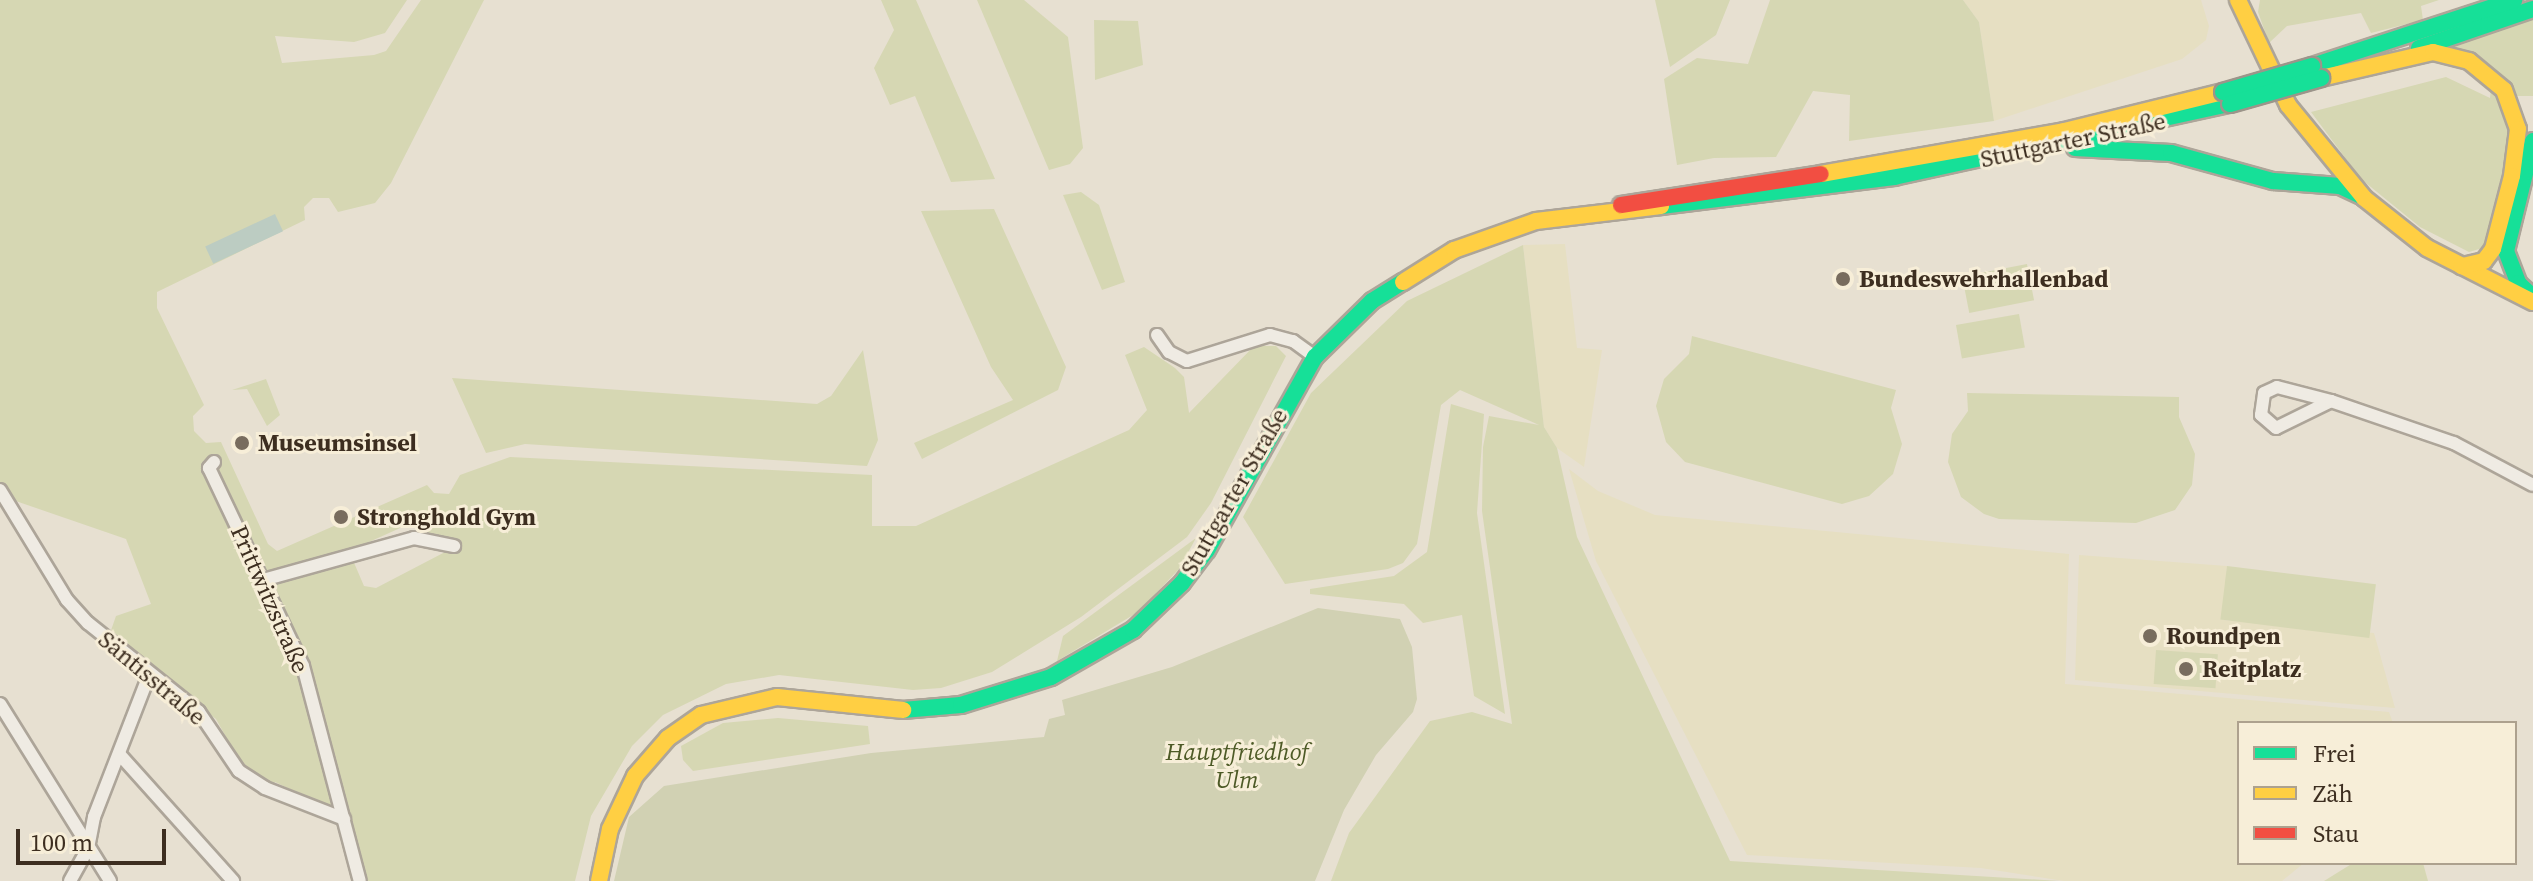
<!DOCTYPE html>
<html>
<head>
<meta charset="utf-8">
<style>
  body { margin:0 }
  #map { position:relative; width:2533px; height:881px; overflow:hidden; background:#e7e0d1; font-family:"Source Serif 4",serif }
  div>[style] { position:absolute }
  .farmland>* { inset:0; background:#e6dfc2 }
  .green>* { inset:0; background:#d6d7b3; transform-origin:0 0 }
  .cemetery>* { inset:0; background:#d1d1b3 }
  .water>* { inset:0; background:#bcccc2; transform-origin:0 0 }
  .roads { filter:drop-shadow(2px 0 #ada599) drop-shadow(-2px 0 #ada599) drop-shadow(0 2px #ada599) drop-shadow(0 -2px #ada599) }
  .street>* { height:12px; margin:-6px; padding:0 6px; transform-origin:6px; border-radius:6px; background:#efebe3 }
  .fast>* { height:16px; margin:-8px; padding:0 8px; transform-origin:8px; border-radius:8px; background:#16e098 }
  .slow>* { height:16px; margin:-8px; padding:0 8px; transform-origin:8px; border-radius:8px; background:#ffcf43 }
  .jam>* { height:16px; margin:-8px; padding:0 8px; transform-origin:8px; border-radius:8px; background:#f24e42 }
  .bridges { filter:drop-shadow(2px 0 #9c958a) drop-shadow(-2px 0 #9c958a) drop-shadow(0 2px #9c958a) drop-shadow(0 -2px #9c958a) }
  .fast-bridge>* { height:16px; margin:-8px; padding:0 8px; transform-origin:8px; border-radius:8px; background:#16e098 }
  .dots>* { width:22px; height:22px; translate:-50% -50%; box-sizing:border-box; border:4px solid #f7eed8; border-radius:50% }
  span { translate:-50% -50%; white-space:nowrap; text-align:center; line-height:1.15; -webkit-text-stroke:6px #f7eed8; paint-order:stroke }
  .street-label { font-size:24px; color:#3d2e20 }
  .poi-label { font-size:24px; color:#3d2e20; font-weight:700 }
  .left { translate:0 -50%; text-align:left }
  .park-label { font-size:24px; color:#4d5a26; font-style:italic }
  .legend { position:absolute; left:2237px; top:721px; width:280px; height:144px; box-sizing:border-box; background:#f7eed8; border:2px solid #ada18e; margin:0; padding:10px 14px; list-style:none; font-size:24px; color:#3d2e20 }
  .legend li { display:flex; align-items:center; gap:16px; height:40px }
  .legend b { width:40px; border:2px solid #ada18e }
  .scale { position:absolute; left:16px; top:829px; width:150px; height:36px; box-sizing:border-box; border:4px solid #3d2e20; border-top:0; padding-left:10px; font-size:24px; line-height:28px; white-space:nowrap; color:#3d2e20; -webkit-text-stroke:6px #f7eed8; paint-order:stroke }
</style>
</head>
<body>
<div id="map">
  <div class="farmland">
    <i style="clip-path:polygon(1963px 0,2201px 0,2209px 26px,2206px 40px,2182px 59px,1994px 121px,1979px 22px)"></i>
    <i style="clip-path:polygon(1565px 244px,1577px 348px,1602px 350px,1584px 467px,1557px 448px,1544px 427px,1523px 245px)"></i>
    <i style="clip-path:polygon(1569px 469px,1598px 491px,1655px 515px,2069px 554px,2065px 684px,2389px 712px,2393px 723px,2239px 723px,2239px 863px,2304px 863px,2282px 881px,2064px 881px,1981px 868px,1747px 855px,1596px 561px)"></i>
    <i style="clip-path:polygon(2079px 555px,2227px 566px,2223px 620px,2374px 633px,2395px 708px,2075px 680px)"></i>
  </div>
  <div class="green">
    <i style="clip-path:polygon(evenodd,0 0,407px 0,385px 33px,354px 42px,275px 36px,282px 63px,374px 55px,386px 51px,421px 0,484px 0,391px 183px,375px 203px,338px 212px,329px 198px,313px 198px,304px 207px,305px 220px,157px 292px,157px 308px,204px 405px,193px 416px,194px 431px,206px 443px,221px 442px,268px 544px,277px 551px,427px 485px,434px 493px,449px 494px,460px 475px,510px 457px,872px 475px,872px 526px,916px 526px,1129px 430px,1147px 410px,1125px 355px,1144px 347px,1175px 368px,1184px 377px,1189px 413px,1254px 346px,1276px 346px,1286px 356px,1211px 503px,1187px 537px,1081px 617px,992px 672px,941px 688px,913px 690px,779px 675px,726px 684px,663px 715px,632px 746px,591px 816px,575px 881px,363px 881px,301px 668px,336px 811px,275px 782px,271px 789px,245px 771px,216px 719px,109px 636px,116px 616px,151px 604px,126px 539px,7px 498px,0 482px,0 0,418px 520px,424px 535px,437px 539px,447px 551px,376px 588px,364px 586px,349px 551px,418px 520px)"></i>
    <i style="clip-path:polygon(881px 0,916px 0,995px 179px,951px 182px,915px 96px,890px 105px,874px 68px,894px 30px)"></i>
    <i style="clip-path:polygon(977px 0,1024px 0,1068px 37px,1083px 148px,1070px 164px,1049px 170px)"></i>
    <i style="clip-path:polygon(1655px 0,1730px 0,1716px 35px,1670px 67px)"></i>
    <i style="clip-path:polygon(1770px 0,1963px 0,1979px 22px,1994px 121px,1849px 141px,1850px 95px,1813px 91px,1776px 157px,1714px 158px,1677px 165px,1664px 79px,1697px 58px,1748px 64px)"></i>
    <i style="clip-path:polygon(2260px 0,2439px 0,2421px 6px,2423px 20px,2371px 33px,2361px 13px,2287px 26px,2269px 43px,2258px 12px)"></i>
    <i style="clip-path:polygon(2533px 15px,2533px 96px,2517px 96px,2512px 147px,2486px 247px,2469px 252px,2420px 227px,2361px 179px,2311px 112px,2446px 77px,2490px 98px,2491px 87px,2449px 47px)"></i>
    <i style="clip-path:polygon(1094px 20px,1138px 21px,1143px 65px,1095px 80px)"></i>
    <i style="clip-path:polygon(1081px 192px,1099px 205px,1125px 282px,1102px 290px,1063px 195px)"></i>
    <i style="clip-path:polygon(994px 209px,1066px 367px,1058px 390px,922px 459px,914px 443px,1013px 400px,991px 367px,921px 211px)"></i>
    <i style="clip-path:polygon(1523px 245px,1544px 427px,1557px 448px,1577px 537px,1730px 861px,2060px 881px,1331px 881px,1349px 833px,1430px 721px,1472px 712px,1512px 724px,1482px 511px,1483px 447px,1489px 416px,1539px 425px,1460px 390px,1441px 405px,1417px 544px,1403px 563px,1388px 569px,1285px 584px,1243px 517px,1311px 393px,1407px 301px)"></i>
    <i style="left:2027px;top:264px;width:37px;height:66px;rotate:79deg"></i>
    <i style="left:2019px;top:314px;width:34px;height:64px;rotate:80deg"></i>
    <i style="clip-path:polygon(1692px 336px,1896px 390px,1891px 408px,1902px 444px,1893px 474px,1869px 496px,1842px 504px,1685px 462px,1666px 442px,1656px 406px,1664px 379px,1689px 354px)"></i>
    <i style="clip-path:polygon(863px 350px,878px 440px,867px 466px,525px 444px,486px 453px,452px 378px,817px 404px,831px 396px)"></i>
    <i style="clip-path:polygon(266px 379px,280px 415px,267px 426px,247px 389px,232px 390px)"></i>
    <i style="clip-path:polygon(1967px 393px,2179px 397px,2179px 417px,2195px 454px,2192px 485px,2175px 510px,2136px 523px,1999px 519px,1984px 514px,1961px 497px,1948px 462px,1952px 434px,1968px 411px)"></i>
    <i style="clip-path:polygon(1451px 404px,1484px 414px,1477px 513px,1505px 714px,1474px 696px,1462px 615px,1423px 623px,1404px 604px,1310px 594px,1310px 589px,1394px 576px,1427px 552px)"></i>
    <i style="clip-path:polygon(1196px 538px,1179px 569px,1138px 612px,1057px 661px,1063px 636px)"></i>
    <i style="left:2227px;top:566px;width:150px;height:54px;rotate:7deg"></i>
    <i style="left:2156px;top:650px;width:62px;height:34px;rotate:4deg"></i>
    <i style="clip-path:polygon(778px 718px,868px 726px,870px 744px,693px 771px,683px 760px,681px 746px,723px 723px)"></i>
    <i style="clip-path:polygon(2353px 863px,2423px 863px,2428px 881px,2324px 881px)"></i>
  </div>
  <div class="cemetery">
    <i style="clip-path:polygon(1318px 608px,1400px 619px,1412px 647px,1417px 699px,1413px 712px,1376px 755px,1344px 810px,1315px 881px,614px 881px,629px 817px,664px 786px,871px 753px,1044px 737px,1049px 719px,1065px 715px,1062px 700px,1172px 667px)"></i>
  </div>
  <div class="water">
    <i style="left:275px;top:214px;width:19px;height:77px;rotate:65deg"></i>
  </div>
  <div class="roads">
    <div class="street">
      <i style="left:1157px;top:335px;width:21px;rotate:55deg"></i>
      <i style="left:1169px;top:352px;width:20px;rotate:27deg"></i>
      <i style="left:1187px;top:361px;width:87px;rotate:-17.4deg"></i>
      <i style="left:1270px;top:335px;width:24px;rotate:15deg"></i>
      <i style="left:1293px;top:341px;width:27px;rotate:36deg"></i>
      <i style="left:2331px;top:401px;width:61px;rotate:153.9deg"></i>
      <i style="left:2276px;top:428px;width:20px;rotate:-139deg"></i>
      <i style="left:2261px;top:415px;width:22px;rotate:-82deg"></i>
      <i style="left:2264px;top:393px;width:14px;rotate:-25deg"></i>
      <i style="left:2277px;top:387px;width:56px;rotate:14.5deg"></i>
      <i style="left:2331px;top:401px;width:130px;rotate:18.9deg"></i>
      <i style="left:2454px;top:443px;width:89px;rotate:28deg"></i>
      <i style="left:214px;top:462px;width:8px;rotate:130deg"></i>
      <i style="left:209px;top:468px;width:219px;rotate:64.6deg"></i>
      <i style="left:303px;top:666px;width:222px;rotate:75.2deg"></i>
      <i style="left:0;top:490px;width:129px;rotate:58.7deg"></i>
      <i style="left:67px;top:600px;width:31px;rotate:48deg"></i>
      <i style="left:88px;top:623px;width:142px;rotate:38.7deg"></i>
      <i style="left:199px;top:712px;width:71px;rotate:55.9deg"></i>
      <i style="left:239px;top:771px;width:31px;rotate:33deg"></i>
      <i style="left:265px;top:788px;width:85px;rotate:21.4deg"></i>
      <i style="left:263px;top:580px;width:157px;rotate:-15.5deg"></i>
      <i style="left:414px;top:538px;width:41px;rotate:11.3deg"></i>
      <i style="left:0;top:704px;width:208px;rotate:58.1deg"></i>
      <i style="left:121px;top:756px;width:168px;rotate:48.1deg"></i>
      <i style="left:70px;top:881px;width:38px;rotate:-61deg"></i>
      <i style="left:88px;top:848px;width:32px;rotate:-79deg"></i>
      <i style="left:94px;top:817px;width:152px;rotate:-68.8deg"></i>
    </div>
    <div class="fast">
      <i style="left:2419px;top:48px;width:120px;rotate:-18.9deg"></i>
      <i style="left:2312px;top:66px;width:213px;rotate:-18.1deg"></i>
      <i style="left:2533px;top:141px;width:113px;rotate:103.8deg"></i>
      <i style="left:2506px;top:251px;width:34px;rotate:69deg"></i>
      <i style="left:2518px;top:283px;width:21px;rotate:43deg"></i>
      <i style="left:2075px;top:148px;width:96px;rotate:3deg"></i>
      <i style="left:2171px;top:153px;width:106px;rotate:15.4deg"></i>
      <i style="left:2273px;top:181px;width:67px;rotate:4.3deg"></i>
      <i style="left:2340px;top:186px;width:23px;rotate:25deg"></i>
      <i style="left:1661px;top:206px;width:235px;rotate:-7.1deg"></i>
      <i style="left:1894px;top:177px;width:344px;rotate:-12.3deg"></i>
      <i style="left:903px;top:710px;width:58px;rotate:-4.9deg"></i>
      <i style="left:961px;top:705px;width:94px;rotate:-17.3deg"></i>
      <i style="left:1051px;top:677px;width:95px;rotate:-29.8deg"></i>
      <i style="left:1133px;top:630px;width:68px;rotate:-43.8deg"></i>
      <i style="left:1182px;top:583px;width:41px;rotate:-52.9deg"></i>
      <i style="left:1207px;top:550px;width:221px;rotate:-60.8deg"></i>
      <i style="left:1315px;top:357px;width:80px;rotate:-44.5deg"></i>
      <i style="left:1372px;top:301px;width:36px;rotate:-32deg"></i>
    </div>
    <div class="slow">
      <i style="left:2238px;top:0;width:116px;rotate:64.5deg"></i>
      <i style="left:2288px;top:105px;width:120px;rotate:50.7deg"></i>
      <i style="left:2364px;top:198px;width:80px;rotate:38.4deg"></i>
      <i style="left:2427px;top:248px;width:119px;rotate:27deg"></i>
      <i style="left:2321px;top:78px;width:115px;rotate:-13.1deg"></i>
      <i style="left:2433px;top:52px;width:37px;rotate:14deg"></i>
      <i style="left:2469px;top:61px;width:45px;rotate:39.6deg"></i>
      <i style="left:2504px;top:90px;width:41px;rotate:70.3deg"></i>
      <i style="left:2518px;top:129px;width:47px;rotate:97.3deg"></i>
      <i style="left:2512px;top:176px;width:75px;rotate:104.6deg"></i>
      <i style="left:2493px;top:249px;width:15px;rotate:127deg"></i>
      <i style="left:2484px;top:261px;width:23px;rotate:167deg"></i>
      <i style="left:1821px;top:174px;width:247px;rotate:-10deg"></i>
      <i style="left:2064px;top:131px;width:164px;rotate:-13.8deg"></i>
      <i style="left:1403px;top:282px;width:60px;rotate:-32.1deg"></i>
      <i style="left:1454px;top:250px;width:87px;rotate:-19.5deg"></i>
      <i style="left:1536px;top:221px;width:126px;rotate:-6.8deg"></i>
      <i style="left:599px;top:881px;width:53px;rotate:-78.1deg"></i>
      <i style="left:610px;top:829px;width:59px;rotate:-64.7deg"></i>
      <i style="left:635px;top:776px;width:50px;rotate:-49deg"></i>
      <i style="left:668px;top:738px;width:40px;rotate:-34.9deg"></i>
      <i style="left:701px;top:715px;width:78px;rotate:-13.3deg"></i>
      <i style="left:777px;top:697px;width:127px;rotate:5.9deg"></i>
    </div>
    <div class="jam">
      <i style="left:1621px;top:205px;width:202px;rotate:-8.8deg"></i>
    </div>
  </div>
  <div class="bridges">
    <div class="fast-bridge">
      <i style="left:2223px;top:92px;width:93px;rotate:-16.3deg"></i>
      <i style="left:2230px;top:104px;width:95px;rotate:-15.9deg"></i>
    </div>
  </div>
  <div class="dots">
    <i style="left:1843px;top:279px;background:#786c5e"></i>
    <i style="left:242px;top:443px;background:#786c5e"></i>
    <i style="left:341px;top:517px;background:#786c5e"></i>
    <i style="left:2150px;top:636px;background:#786c5e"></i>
    <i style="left:2186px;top:669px;background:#786c5e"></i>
  </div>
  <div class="street-label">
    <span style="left:2073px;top:140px;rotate:-12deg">Stuttgarter Straße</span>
    <span style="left:1234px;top:492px;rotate:-60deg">Stuttgarter Straße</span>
    <span style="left:270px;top:599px;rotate:66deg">Prittwitzstraße</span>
    <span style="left:152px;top:678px;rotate:40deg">Säntisstraße</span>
  </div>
  <div class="poi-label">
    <span class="left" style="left:1859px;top:279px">Bundeswehrhallenbad</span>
    <span class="left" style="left:258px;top:443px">Museumsinsel</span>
    <span class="left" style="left:357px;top:517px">Stronghold Gym</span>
    <span class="left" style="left:2166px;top:636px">Roundpen</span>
    <span class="left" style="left:2202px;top:669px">Reitplatz</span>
  </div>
  <div class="park-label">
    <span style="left:1237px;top:766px">Hauptfriedhof<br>Ulm</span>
  </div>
  <ul class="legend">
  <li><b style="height:10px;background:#16e098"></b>Frei</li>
  <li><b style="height:10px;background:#ffcf43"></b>Zäh</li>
  <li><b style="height:10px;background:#f24e42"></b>Stau</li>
  </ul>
  <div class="scale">100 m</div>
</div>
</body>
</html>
